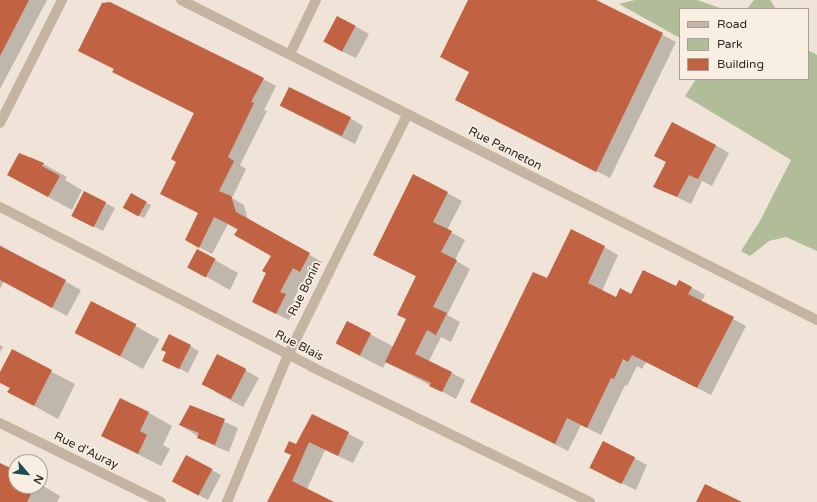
<!DOCTYPE html>
<html>
<head>
<meta charset="utf-8">
<style>
  body { margin:0 }
  #map { position:relative; width:817px; height:502px; overflow:hidden; background:#efe4d7; font-family:"Varela Round",sans-serif }
  div>[style] { position:absolute }
  .green>* { inset:0; background:#b0bd98 }
  .shadow>* { inset:0; background:#0003; transform-origin:0 0 }
  .building>* { inset:0; background:#c16343; transform-origin:0 0 }
  .minor>* { height:10px; margin:-5px; padding:0 5px; transform-origin:5px; border-radius:5px; background:#c6b4a3 }
  span { translate:-50% -50%; white-space:nowrap; text-align:center; line-height:1.15; -webkit-text-stroke:3.5px #f8eee2; paint-order:stroke }
  .street-label { font-size:12px; color:#322925 }
  .legend { position:absolute; left:679px; top:8px; width:130px; height:72px; box-sizing:border-box; background:#f8eee2; border:1px solid #a99f96; margin:0; padding:5px 7px; list-style:none; font-size:12px; color:#322925 }
  .legend li { display:flex; align-items:center; gap:8px; height:20px }
  .legend b { width:20px; border:1px solid #a99f96 }
  .north { position:absolute; left:8px; top:454px; width:40px; height:40px; box-sizing:border-box; background:#f8eee2; border:1px solid #a99f96; border-radius:50%; rotate:118deg; font-size:11px; font-weight:700; line-height:16px; text-align:center; color:#322925 }
  .north::after { content:''; display:block; margin:auto; width:14px; height:18px; background:#1d4d51; clip-path:polygon(50% 0,100% 100%,50% 72%,0 100%) }
</style>
</head>
<body>
<div id="map">
  <div class="green">
    <i style="clip-path:polygon(635px 0,697px 0,723px 9px,680px 9px,680px 38px,619px 4px)"></i>
    <i style="clip-path:polygon(754px 0,770px 0,776px 9px,747px 9px)"></i>
    <i style="clip-path:polygon(808px 50px,817px 55px,817px 251px,786px 237px,769px 241px,750px 256px,741px 251px,760px 221px,791px 160px,685px 96px,696px 79px,808px 79px)"></i>
  </div>
  <div class="shadow">
    <i style="clip-path:polygon(0 0,47px 0,0 89px)"></i>
    <i style="clip-path:polygon(469px 0,596px 0,676px 42px,610px 178px,470px 107px,470px 72px,442px 57px)"></i>
    <i style="clip-path:polygon(355px 26px,369px 34px,356px 58px,339px 50px)"></i>
    <i style="clip-path:polygon(79px 51px,263px 79px,276px 86px,264px 110px,267px 111px,240px 165px,246px 169px,232px 198px,244px 205px,248px 220px,322px 262px,313px 278px,307px 275px,293px 300px,298px 302px,289px 320px,266px 309px,268px 273px,272px 255px,228px 224px,212px 254px,199px 247px,199px 213px,177px 161px,195px 114px,126px 79px,114px 69px)"></i>
    <i style="clip-path:polygon(294px 113px,350px 118px,363px 126px,355px 144px)"></i>
    <i style="clip-path:polygon(715px 145px,729px 153px,712px 186px,702px 181px,691px 204px,654px 186px,667px 162px)"></i>
    <i style="clip-path:polygon(31px 157px,67px 177px,65px 180px,82px 190px,72px 210px,8px 175px)"></i>
    <i style="clip-path:polygon(413px 175px,462px 201px,447px 230px,465px 240px,455px 260px,470px 269px,447px 315px,460px 322px,451px 342px,441px 337px,429px 361px,465px 380px,456px 399px,386px 362px,383px 368px,337px 344px,370px 334px,394px 347px,407px 320px,417px 277px,388px 262px)"></i>
    <i style="clip-path:polygon(84px 192px,115px 208px,103px 231px,82px 221px)"></i>
    <i style="clip-path:polygon(131px 194px,151px 205px,144px 218px,128px 210px)"></i>
    <i style="clip-path:polygon(0 245px,81px 290px,67px 316px,4px 281px,0 289px)"></i>
    <i style="clip-path:polygon(604px 247px,618px 255px,602px 291px,617px 298px,676px 287px,680px 281px,705px 295px,701px 302px,746px 326px,711px 395px,646px 362px,642px 369px,637px 366px,627px 386px,625px 385px,601px 435px,581px 425px,568px 451px,471px 402px,547px 280px)"></i>
    <i style="clip-path:polygon(215px 260px,238px 273px,230px 290px,189px 267px)"></i>
    <i style="left:92px;top:302px;width:77px;height:34px;rotate:29deg"></i>
    <i style="clip-path:polygon(0 345px,3px 347px,0 352px)"></i>
    <i style="clip-path:polygon(190px 346px,199px 351px,188px 373px,172px 365px)"></i>
    <i style="clip-path:polygon(12px 351px,75px 384px,58px 419px,9px 392px,11px 388px,0 382px,0 375px)"></i>
    <i style="clip-path:polygon(218px 355px,259px 378px,243px 407px,215px 392px)"></i>
    <i style="clip-path:polygon(190px 406px,238px 428px,229px 452px,212px 445px,180px 425px)"></i>
    <i style="clip-path:polygon(149px 413px,172px 426px,163px 445px,170px 449px,161px 466px,103px 436px)"></i>
    <i style="clip-path:polygon(313px 415px,364px 442px,353px 463px,325px 450px,307px 489px,332px 502px,268px 502px)"></i>
    <i style="clip-path:polygon(186px 456px,221px 475px,208px 500px,182px 486px)"></i>
    <i style="clip-path:polygon(634px 458px,647px 465px,636px 490px,605px 475px)"></i>
    <i style="clip-path:polygon(0 464px,16px 472px,16px 486px,40px 484px,60px 496px,57px 502px,0 502px)"></i>
  </div>
  <div class="building">
    <i style="clip-path:polygon(0 0,29px 0,0 56px)"></i>
    <i style="clip-path:polygon(468px 0,596px 0,663px 33px,596px 172px,455px 100px,469px 72px,440px 57px)"></i>
    <i style="clip-path:polygon(110px 2px,264px 78px,251px 102px,254px 103px,228px 157px,234px 161px,219px 191px,231px 196px,236px 212px,310px 253px,300px 272px,293px 268px,280px 292px,286px 294px,276px 314px,252px 302px,266px 273px,262px 271px,271px 256px,234px 235px,238px 229px,214px 217px,199px 248px,185px 240px,198px 213px,160px 194px,176px 162px,171px 159px,194px 113px,112px 72px,114px 69px,78px 51px,102px 3px)"></i>
    <i style="left:337px;top:16px;width:21px;height:29px;rotate:28deg"></i>
    <i style="left:289px;top:87px;width:69px;height:21px;rotate:26deg"></i>
    <i style="clip-path:polygon(672px 122px,716px 145px,698px 179px,689px 175px,677px 197px,653px 187px,666px 162px,654px 156px)"></i>
    <i style="clip-path:polygon(19px 153px,44px 163px,42px 166px,60px 176px,48px 197px,7px 175px)"></i>
    <i style="clip-path:polygon(413px 174px,448px 192px,433px 222px,452px 231px,441px 252px,457px 260px,433px 307px,447px 313px,436px 335px,427px 330px,415px 354px,452px 372px,442px 392px,429px 386px,431px 383px,385px 362px,406px 319px,397px 315px,416px 276px,373px 255px)"></i>
    <i style="left:84px;top:191px;width:25px;height:28px;rotate:27deg"></i>
    <i style="left:131px;top:193px;width:18px;height:17px;rotate:29deg"></i>
    <i style="clip-path:polygon(571px 229px,605px 246px,588px 283px,616px 297px,620px 288px,631px 294px,643px 270px,676px 286px,679px 280px,692px 287px,688px 294px,734px 317px,697px 388px,632px 355px,628px 362px,623px 359px,614px 379px,611px 378px,587px 428px,567px 418px,555px 444px,470px 402px,533px 272px,547px 278px)"></i>
    <i style="clip-path:polygon(0 246px,66px 280px,52px 308px,0 280px)"></i>
    <i style="left:197px;top:249px;width:21px;height:21px;rotate:28deg"></i>
    <i style="left:91px;top:301px;width:51px;height:36px;rotate:27deg"></i>
    <i style="left:347px;top:321px;width:27px;height:25px;rotate:27deg"></i>
    <i style="clip-path:polygon(169px 334px,191px 345px,179px 369px,162px 361px,166px 352px,161px 350px)"></i>
    <i style="clip-path:polygon(12px 349px,52px 370px,34px 406px,7px 392px,10px 388px,0 383px,0 372px)"></i>
    <i style="left:217px;top:354px;width:33px;height:34px;rotate:27deg"></i>
    <i style="clip-path:polygon(120px 398px,149px 412px,140px 431px,147px 435px,138px 454px,101px 436px)"></i>
    <i style="clip-path:polygon(190px 405px,225px 419px,215px 445px,197px 438px,199px 433px,179px 425px)"></i>
    <i style="clip-path:polygon(312px 414px,349px 432px,338px 456px,309px 442px,292px 481px,334px 502px,267px 502px,291px 455px,284px 452px,289px 441px,296px 444px)"></i>
    <i style="left:603px;top:441px;width:36px;height:30px;rotate:27deg"></i>
    <i style="left:186px;top:455px;width:30px;height:30px;rotate:28deg"></i>
    <i style="clip-path:polygon(0 463px,16px 471px,16px 486px,35px 486px,27px 502px,0 502px)"></i>
    <i style="clip-path:polygon(705px 484px,742px 502px,696px 502px)"></i>
  </div>
  <div class="minor">
    <i style="left:181px;top:0;width:712px;rotate:26.71deg"></i>
    <i style="left:290px;top:54px;width:60px;rotate:-64.3deg"></i>
    <i style="left:0;top:123px;width:138px;rotate:-63.2deg"></i>
    <i style="left:0;top:207px;width:351px;rotate:27.1deg"></i>
    <i style="left:312px;top:367px;width:309px;rotate:25.9deg"></i>
    <i style="left:0;top:423px;width:179px;rotate:26.1deg"></i>
    <i style="left:227px;top:502px;width:159px;rotate:-67.5deg"></i>
    <i style="left:288px;top:355px;width:268px;rotate:-63.6deg"></i>
  </div>
  <div class="street-label">
    <span style="left:505px;top:149px;rotate:27deg">Rue Panneton</span>
    <span style="left:305px;top:289px;rotate:-64deg">Rue Bonin</span>
    <span style="left:299px;top:346px;rotate:27deg">Rue Blais</span>
    <span style="left:86px;top:451px;rotate:26deg">Rue d'Auray</span>
  </div>
  <ul class="legend">
  <li><b style="height:5px;background:#c6b4a3"></b>Road</li>
  <li><b style="height:11px;background:#b0bd98"></b>Park</li>
  <li><b style="height:11px;background:#c16343"></b>Building</li>
  </ul>
  <div class="north">N</div>
</div>
</body>
</html>
